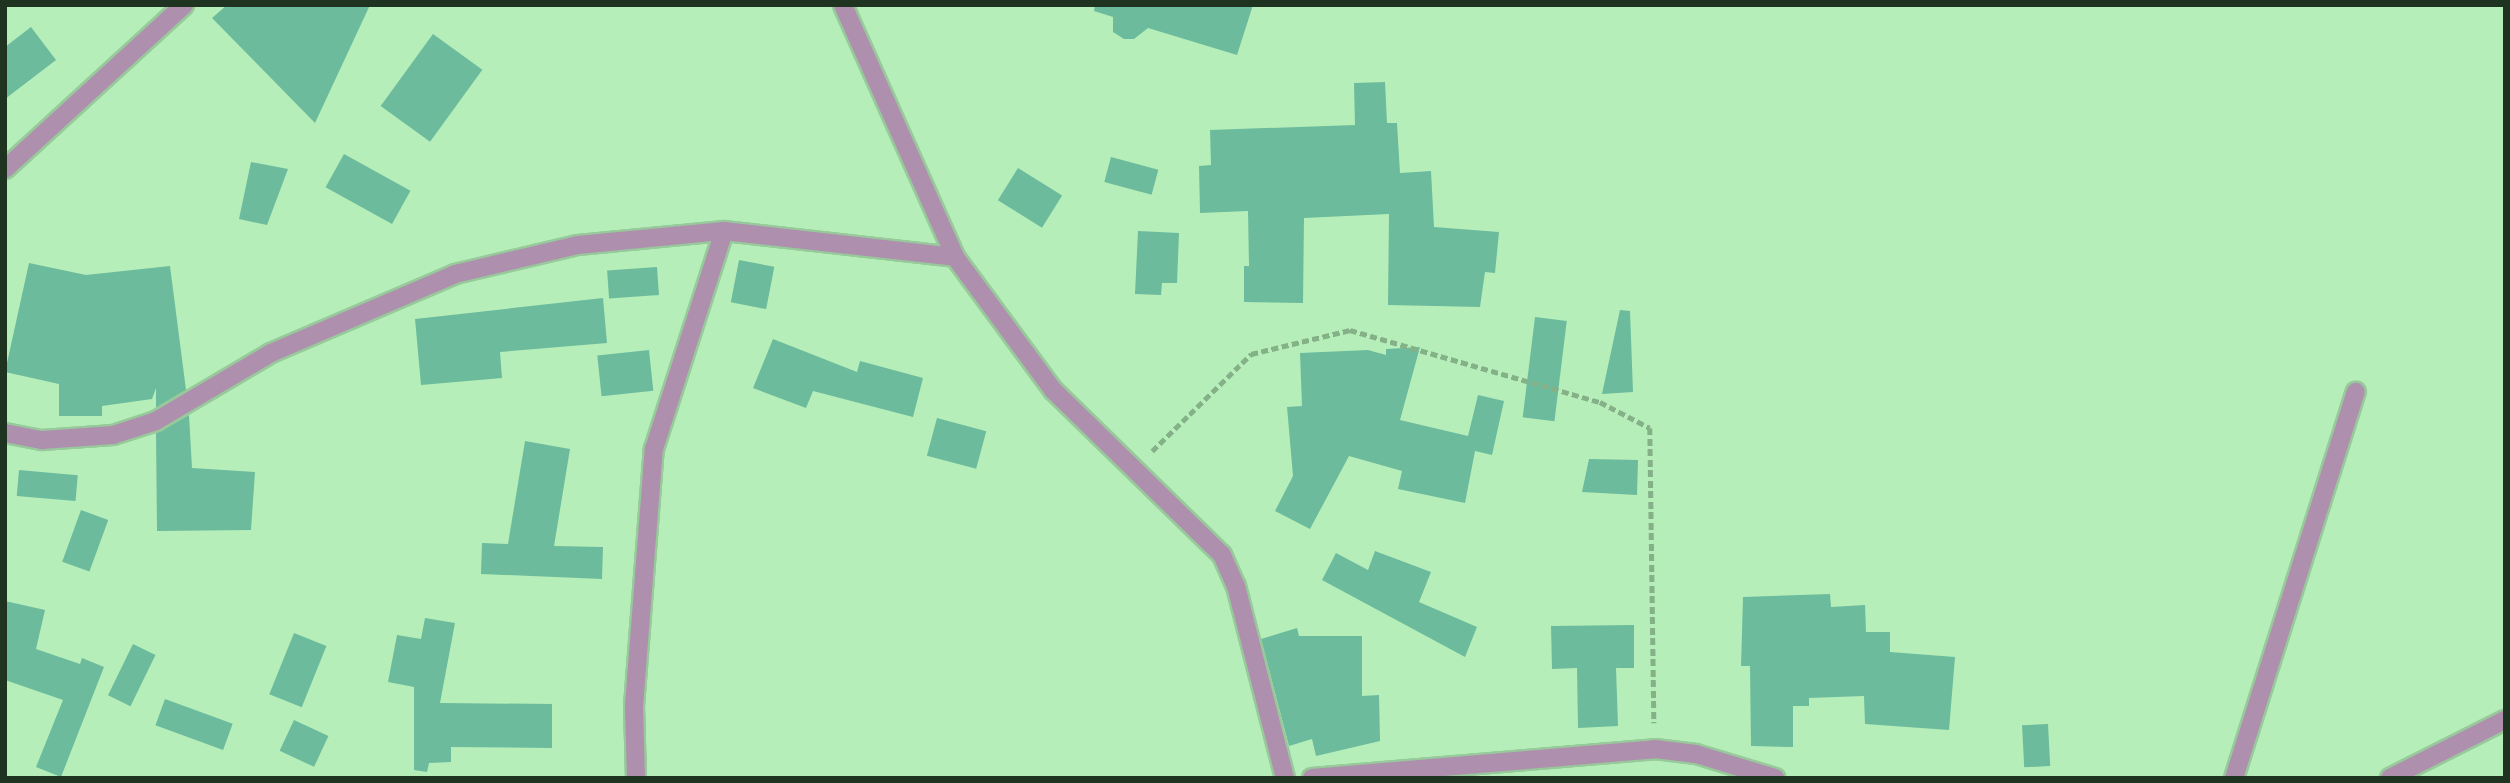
<!DOCTYPE html>
<html>
<head>
<meta charset="utf-8">
<style>
  body { margin:0 }
  #map { position:relative; width:2510px; height:783px; overflow:hidden; background:#b6eeba; font-family:Overpass,sans-serif }
  div>[style] { position:absolute }
  .building>* { inset:0; background:#6cbb9c; transform-origin:0 0 }
  .path>* { height:4.5px; margin-top:-2.25px; transform-origin:0; background:repeating-linear-gradient(90deg,#84b187 0 7px,transparent 0 10.5px) }
  .roads { filter:drop-shadow(2px 0 #98c99b) drop-shadow(-2px 0 #98c99b) drop-shadow(0 2px #98c99b) drop-shadow(0 -2px #98c99b) }
  .minor>* { height:18px; margin:-9px; padding:0 9px; transform-origin:9px; border-radius:9px; background:#ae8fae }
  span { translate:-50% -50%; white-space:nowrap; text-align:center; line-height:1.15; -webkit-text-stroke:5px #fefefe; paint-order:stroke }
  .frame { position:absolute; inset:0; border:7px solid #1e3420; pointer-events:none }
</style>
</head>
<body>
<div id="map">
  <div class="building">
    <i style="clip-path:polygon(227px 5px,370px 5px,315px 123px,212px 18px)"></i>
    <i style="clip-path:polygon(1095px 5px,1253px 5px,1237px 55px,1148px 28px,1134px 39px,1124px 39px,1113px 32px,1113px 17px,1094px 11px)"></i>
    <i style="clip-path:polygon(31px 27px,56px 60px,5px 99px,5px 47px)"></i>
    <i style="left:433px;top:34px;width:61px;height:89px;rotate:36deg"></i>
    <i style="clip-path:polygon(1385px 82px,1387px 123px,1397px 123px,1400px 173px,1431px 171px,1434px 227px,1499px 232px,1495px 273px,1485px 272px,1480px 307px,1388px 305px,1389px 214px,1304px 218px,1303px 303px,1244px 302px,1244px 266px,1249px 266px,1248px 211px,1200px 213px,1199px 166px,1211px 165px,1210px 130px,1355px 125px,1354px 83px)"></i>
    <i style="left:344px;top:154px;width:76px;height:38px;rotate:29deg"></i>
    <i style="left:1111px;top:157px;width:49px;height:26px;rotate:15deg"></i>
    <i style="clip-path:polygon(251px 162px,288px 169px,267px 225px,239px 219px)"></i>
    <i style="left:1018px;top:168px;width:52px;height:38px;rotate:32deg"></i>
    <i style="clip-path:polygon(1138px 231px,1179px 233px,1177px 283px,1162px 283px,1161px 295px,1135px 294px)"></i>
    <i style="left:739px;top:260px;width:36px;height:43px;rotate:11deg"></i>
    <i style="clip-path:polygon(29px 263px,86px 275px,170px 266px,186px 390px,156px 408px,156px 388px,152px 399px,102px 406px,102px 416px,59px 416px,59px 384px,5px 372px)"></i>
    <i style="left:657px;top:267px;width:28px;height:50px;rotate:86deg"></i>
    <i style="clip-path:polygon(603px 298px,607px 343px,500px 352px,502px 378px,421px 385px,415px 319px)"></i>
    <i style="clip-path:polygon(1620px 310px,1630px 311px,1633px 392px,1602px 394px)"></i>
    <i style="left:1535px;top:317px;width:32px;height:101px;rotate:7deg"></i>
    <i style="clip-path:polygon(773px 339px,857px 372px,860px 361px,923px 378px,913px 417px,813px 391px,806px 408px,753px 388px)"></i>
    <i style="clip-path:polygon(1420px 347px,1400px 420px,1468px 436px,1478px 395px,1504px 401px,1492px 455px,1475px 451px,1465px 503px,1398px 489px,1402px 471px,1349px 456px,1310px 529px,1275px 511px,1293px 476px,1287px 407px,1302px 406px,1300px 353px,1368px 350px,1386px 355px,1386px 349px)"></i>
    <i style="left:649px;top:350px;width:41px;height:52px;rotate:84deg"></i>
    <i style="clip-path:polygon(189px 415px,192px 468px,255px 472px,251px 530px,157px 531px,156px 433px)"></i>
    <i style="left:937px;top:418px;width:51px;height:39px;rotate:15deg"></i>
    <i style="clip-path:polygon(525px 441px,570px 449px,554px 546px,603px 547px,602px 579px,481px 574px,482px 543px,508px 544px)"></i>
    <i style="clip-path:polygon(1589px 459px,1638px 460px,1637px 495px,1582px 492px)"></i>
    <i style="left:19px;top:470px;width:59px;height:26px;rotate:5deg"></i>
    <i style="left:81px;top:510px;width:29px;height:55px;rotate:20deg"></i>
    <i style="clip-path:polygon(1375px 551px,1431px 572px,1419px 602px,1477px 627px,1465px 657px,1322px 580px,1336px 553px,1368px 570px)"></i>
    <i style="clip-path:polygon(1830px 594px,1831px 607px,1865px 605px,1866px 632px,1890px 632px,1890px 652px,1955px 657px,1949px 730px,1865px 724px,1864px 696px,1809px 698px,1809px 706px,1793px 706px,1793px 747px,1751px 746px,1750px 666px,1741px 666px,1743px 597px)"></i>
    <i style="clip-path:polygon(5px 601px,45px 610px,36px 649px,80px 664px,82px 658px,104px 667px,61px 777px,36px 767px,63px 700px,5px 680px)"></i>
    <i style="clip-path:polygon(425px 618px,455px 623px,440px 703px,552px 704px,552px 748px,451px 747px,451px 762px,429px 763px,427px 772px,414px 770px,414px 687px,388px 682px,397px 635px,421px 639px)"></i>
    <i style="clip-path:polygon(1634px 625px,1634px 668px,1616px 668px,1618px 726px,1578px 728px,1577px 668px,1552px 669px,1551px 626px)"></i>
    <i style="clip-path:polygon(1297px 628px,1299px 636px,1362px 636px,1362px 696px,1379px 695px,1380px 741px,1316px 756px,1312px 739px,1289px 746px,1261px 639px)"></i>
    <i style="left:294px;top:633px;width:35px;height:66px;rotate:22deg"></i>
    <i style="left:133px;top:644px;width:25px;height:57px;rotate:26deg"></i>
    <i style="left:165px;top:699px;width:72px;height:28px;rotate:20deg"></i>
    <i style="left:294px;top:720px;width:38px;height:34px;rotate:25deg"></i>
    <i style="left:2048px;top:724px;width:42px;height:26px;rotate:87deg"></i>
  </div>
  <div class="path">
    <i style="left:1152px;top:451px;width:139px;rotate:-44.4deg"></i>
    <i style="left:1251px;top:354px;width:102px;rotate:-13.6deg"></i>
    <i style="left:1350px;top:330px;width:260px;rotate:16.1deg"></i>
    <i style="left:1600px;top:402px;width:56px;rotate:27.5deg"></i>
    <i style="left:1650px;top:428px;width:295px;rotate:89.2deg"></i>
  </div>
  <div class="roads">
    <div class="minor">
      <i style="left:843px;top:5px;width:276px;rotate:66deg"></i>
      <i style="left:955px;top:257px;width:165px;rotate:53.6deg"></i>
      <i style="left:1053px;top:390px;width:236px;rotate:44.3deg"></i>
      <i style="left:1222px;top:555px;width:34px;rotate:66deg"></i>
      <i style="left:1236px;top:586px;width:198px;rotate:75.7deg"></i>
      <i style="left:5px;top:169px;width:243px;rotate:-42.5deg"></i>
      <i style="left:5px;top:433px;width:38px;rotate:11deg"></i>
      <i style="left:42px;top:440px;width:71px;rotate:-4deg"></i>
      <i style="left:113px;top:435px;width:45px;rotate:-18deg"></i>
      <i style="left:156px;top:421px;width:134px;rotate:-30.6deg"></i>
      <i style="left:271px;top:353px;width:200px;rotate:-23.2deg"></i>
      <i style="left:455px;top:274px;width:126px;rotate:-13.3deg"></i>
      <i style="left:578px;top:245px;width:147px;rotate:-5.5deg"></i>
      <i style="left:724px;top:231px;width:232px;rotate:6.4deg"></i>
      <i style="left:636px;top:778px;width:72px;rotate:-91.6deg"></i>
      <i style="left:634px;top:706px;width:258px;rotate:-85.6deg"></i>
      <i style="left:654px;top:449px;width:229px;rotate:-72.2deg"></i>
      <i style="left:1312px;top:778px;width:344px;rotate:-4.8deg"></i>
      <i style="left:1655px;top:749px;width:41px;rotate:7deg"></i>
      <i style="left:1696px;top:754px;width:83px;rotate:16.9deg"></i>
      <i style="left:2234px;top:778px;width:405px;rotate:-72.5deg"></i>
      <i style="left:2390px;top:778px;width:129px;rotate:-26.8deg"></i>
    </div>
  </div>
  <div class="frame"></div>
</div>
</body>
</html>
